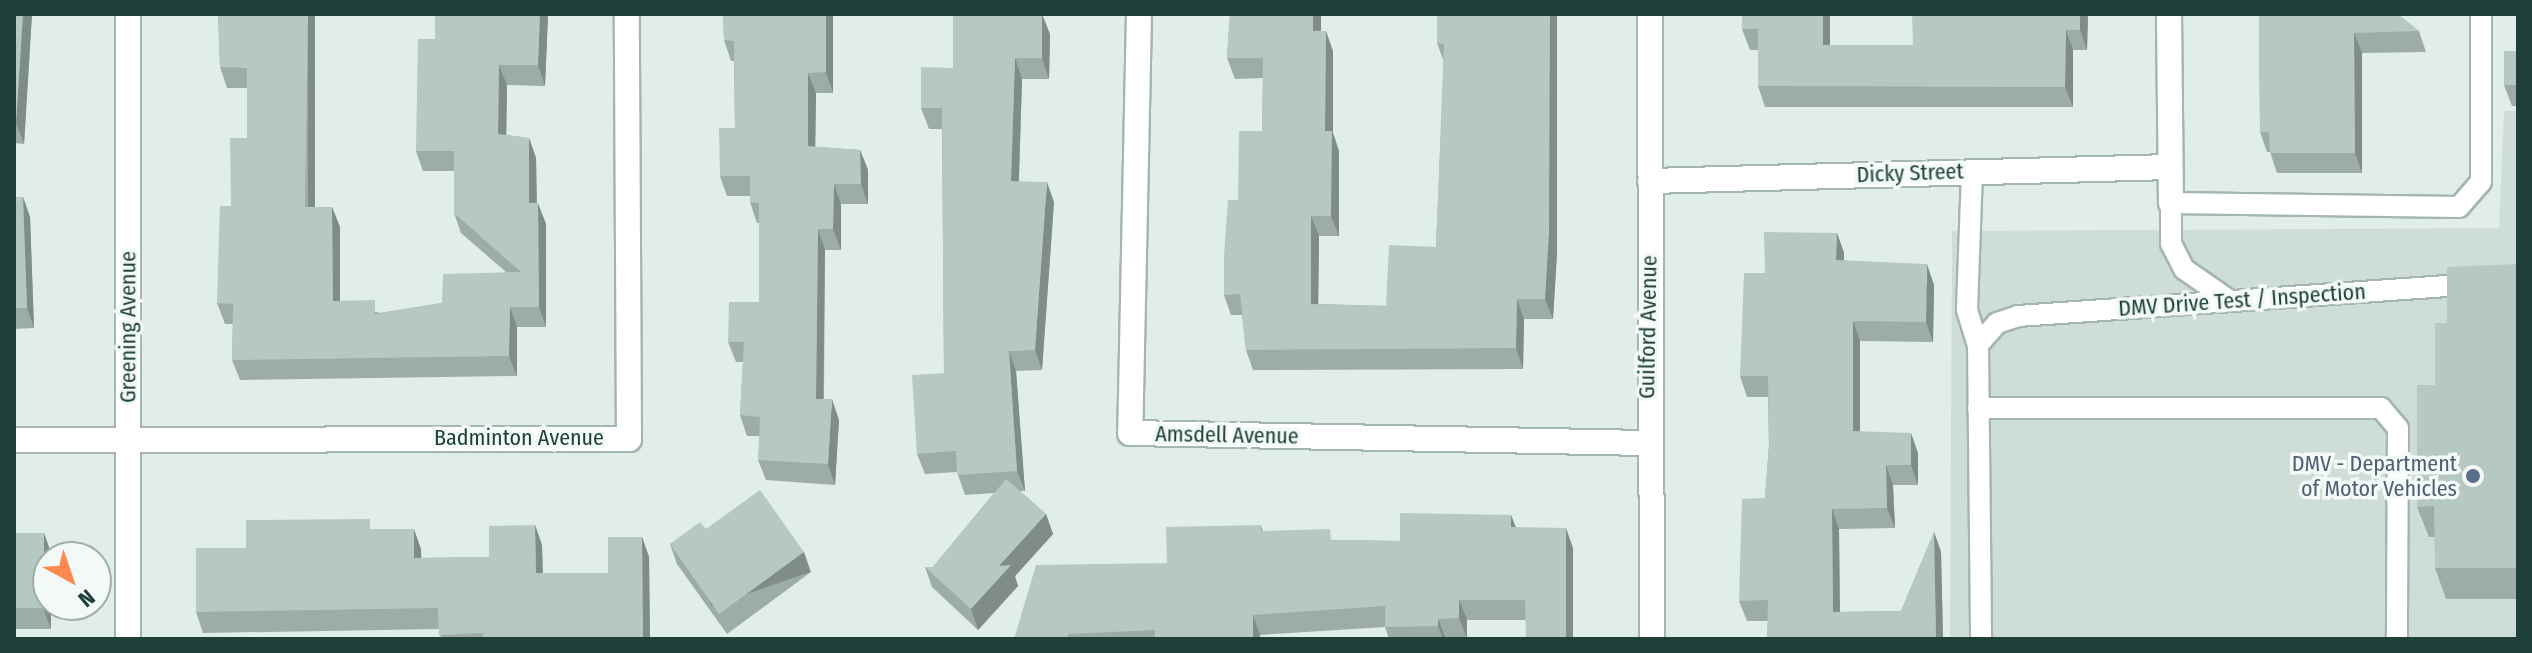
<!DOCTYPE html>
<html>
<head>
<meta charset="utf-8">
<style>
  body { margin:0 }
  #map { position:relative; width:2532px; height:653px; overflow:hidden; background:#e1ede9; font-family:"Fira Sans Condensed",sans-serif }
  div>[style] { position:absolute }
  .built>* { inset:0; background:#cfddd8 }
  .roads { filter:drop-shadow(2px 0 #a3b6b1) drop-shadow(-2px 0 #a3b6b1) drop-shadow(0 2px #a3b6b1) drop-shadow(0 -2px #a3b6b1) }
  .service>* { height:20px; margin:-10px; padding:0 10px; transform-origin:10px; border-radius:10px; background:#fff }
  .minor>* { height:24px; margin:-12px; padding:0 12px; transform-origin:12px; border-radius:12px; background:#fff }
  .wall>* { inset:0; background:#9daca7 }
  .shaded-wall>* { inset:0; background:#7f8c88; transform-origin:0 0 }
  .building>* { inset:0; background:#b6c8c2; transform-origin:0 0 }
  .dots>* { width:22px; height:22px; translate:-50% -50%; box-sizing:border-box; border:4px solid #f2f9f6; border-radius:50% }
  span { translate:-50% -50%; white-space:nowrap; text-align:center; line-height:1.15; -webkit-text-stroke:7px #f2f9f6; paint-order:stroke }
  .street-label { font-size:22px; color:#1f403a }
  .service-label { font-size:22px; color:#4e5e75 }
  .right { translate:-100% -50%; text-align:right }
  .frame { position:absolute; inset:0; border:16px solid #1f403a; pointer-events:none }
  .north { position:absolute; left:32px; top:541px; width:80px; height:80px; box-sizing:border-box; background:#f2f9f6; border:2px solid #9eafab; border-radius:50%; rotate:140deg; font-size:22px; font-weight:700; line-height:32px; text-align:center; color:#1f403a }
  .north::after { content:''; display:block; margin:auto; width:28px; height:36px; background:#ff884e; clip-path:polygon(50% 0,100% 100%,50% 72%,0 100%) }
</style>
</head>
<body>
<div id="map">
  <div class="built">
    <i style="clip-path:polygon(2504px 111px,2518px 111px,2518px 639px,1950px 639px,1952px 231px,2499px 228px)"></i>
  </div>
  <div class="roads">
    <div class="service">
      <i style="left:1972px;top:172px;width:138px;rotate:92.1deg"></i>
      <i style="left:1967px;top:310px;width:37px;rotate:73deg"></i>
      <i style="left:1978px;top:345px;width:294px;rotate:89.4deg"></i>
      <i style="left:2230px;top:301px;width:56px;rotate:-145.2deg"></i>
      <i style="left:2184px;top:269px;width:28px;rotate:-117deg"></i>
      <i style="left:2171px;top:244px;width:41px;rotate:-90deg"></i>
      <i style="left:2171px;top:203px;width:288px;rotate:0.8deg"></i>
      <i style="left:2459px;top:207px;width:33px;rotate:-49deg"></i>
      <i style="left:2481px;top:182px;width:168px;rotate:-90deg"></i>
      <i style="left:1978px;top:345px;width:29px;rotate:-49deg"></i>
      <i style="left:1997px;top:323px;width:22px;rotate:-18deg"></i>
      <i style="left:2018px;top:316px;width:501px;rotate:-4deg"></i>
      <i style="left:1978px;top:408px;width:403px"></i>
      <i style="left:2381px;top:408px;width:26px;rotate:50deg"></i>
      <i style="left:2398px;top:428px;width:211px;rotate:90.3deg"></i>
    </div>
    <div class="minor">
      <i style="left:1139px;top:14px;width:419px;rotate:91.2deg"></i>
      <i style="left:1130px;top:433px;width:517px;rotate:1.11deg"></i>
      <i style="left:1650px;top:14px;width:625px;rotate:89.82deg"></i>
      <i style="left:2169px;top:14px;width:189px;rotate:89.4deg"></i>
      <i style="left:1650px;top:181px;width:520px;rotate:-1.54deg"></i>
      <i style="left:14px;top:440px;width:615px;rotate:-0.09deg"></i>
      <i style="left:629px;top:439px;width:425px;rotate:-90.3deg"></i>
      <i style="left:128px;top:639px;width:625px;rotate:-90deg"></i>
    </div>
  </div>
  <div class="wall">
    <i style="clip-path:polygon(14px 14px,32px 14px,24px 144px,14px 143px)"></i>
    <i style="clip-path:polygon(218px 14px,315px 14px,312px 207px,332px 207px,340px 227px,340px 301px,380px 313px,442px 303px,506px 272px,461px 233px,454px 213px,454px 171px,423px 171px,416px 151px,435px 39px,435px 14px,548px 14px,545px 86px,507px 85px,506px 135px,529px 138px,536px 158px,537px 203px,546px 224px,546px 327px,517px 327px,517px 376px,240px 380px,232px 360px,233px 324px,225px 324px,217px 303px,231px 206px,247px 138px,247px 88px,227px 88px,220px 67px)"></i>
    <i style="clip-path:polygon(723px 14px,833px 14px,833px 93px,816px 93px,815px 147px,860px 150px,868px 170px,868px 204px,841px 204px,841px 250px,825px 250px,824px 399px,839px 420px,835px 485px,766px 480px,758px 460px,760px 436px,747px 436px,740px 415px,743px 362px,736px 362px,728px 342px,759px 302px,759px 223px,757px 223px,750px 202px,750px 196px,727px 196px,720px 176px,735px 128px,734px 61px,731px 61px,724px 40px)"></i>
    <i style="clip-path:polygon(1230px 14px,1321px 14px,1321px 31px,1333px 51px,1333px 133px,1339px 151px,1339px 236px,1319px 236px,1318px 304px,1386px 306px,1436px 247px,1444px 62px,1437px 43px,1437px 14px,1557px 14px,1557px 253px,1553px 319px,1524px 319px,1523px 369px,1253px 370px,1246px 350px,1242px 315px,1231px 315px,1224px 295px,1238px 200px,1262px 131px,1263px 78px,1235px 79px,1227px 58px)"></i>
    <i style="clip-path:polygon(1742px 14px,1830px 14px,1830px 45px,1913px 45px,2088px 14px,2087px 50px,2073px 50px,2073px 107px,1765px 107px,1758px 86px,1758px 50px,1750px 50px,1742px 29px)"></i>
    <i style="clip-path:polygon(2259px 14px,2419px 31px,2426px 52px,2362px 53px,2362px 173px,2277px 173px,2270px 152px,2267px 152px,2260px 132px)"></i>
    <i style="clip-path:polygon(1050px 34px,1049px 79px,1022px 79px,1019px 182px,1054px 202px,1042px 370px,1016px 371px,1025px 491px,1020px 491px,1046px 514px,1053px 534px,1015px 576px,1018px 586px,978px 630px,932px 587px,925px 567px,933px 567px,994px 493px,965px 495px,957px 472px,925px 474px,917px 454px,944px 373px,942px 129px,929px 129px,921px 108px,953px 68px)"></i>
    <i style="clip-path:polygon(2518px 51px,2518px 106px,2512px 106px,2504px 85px)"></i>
    <i style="clip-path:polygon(14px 197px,23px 197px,30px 217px,34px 328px,14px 329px)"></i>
    <i style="clip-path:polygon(1837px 233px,1844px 253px,1844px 260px,1934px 285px,1933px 342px,1860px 341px,1860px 431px,1918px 453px,1918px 485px,1893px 485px,1895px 528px,1839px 529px,1840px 612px,1901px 611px,1934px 532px,1941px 552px,1943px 639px,1767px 639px,1768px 621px,1747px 621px,1739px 601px,1765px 498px,1769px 445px,1768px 397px,1747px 397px,1740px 376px,1765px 273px)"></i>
    <i style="clip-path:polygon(2518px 264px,2518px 599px,2446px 599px,2435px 568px,2435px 537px,2429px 537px,2417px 507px,2435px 385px,2447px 323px)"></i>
    <i style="clip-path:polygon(1511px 515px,1516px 527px,1573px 548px,1525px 620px,1467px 620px,1467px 639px,1389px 639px,1385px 627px,1260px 635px,1260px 639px,1014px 639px,1167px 563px,1261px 525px,1263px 531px,1334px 540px,1400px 541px)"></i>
    <i style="clip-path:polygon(535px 525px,542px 545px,543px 573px,608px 573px,642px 537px,649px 557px,650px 639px,441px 639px,439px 629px,203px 633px,196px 612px,246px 548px,373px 529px,421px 549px,421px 558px,489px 557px)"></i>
    <i style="clip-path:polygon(706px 529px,811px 572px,727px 634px,677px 564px,670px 544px)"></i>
    <i style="clip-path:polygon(14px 533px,44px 533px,51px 553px,51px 629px,14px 629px)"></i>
  </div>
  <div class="shaded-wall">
    <i style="clip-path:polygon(23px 14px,32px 14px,24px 144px,16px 123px)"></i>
    <i style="left:308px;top:14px;width:7px;height:193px"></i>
    <i style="clip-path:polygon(540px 14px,548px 14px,545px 86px,538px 65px)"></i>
    <i style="clip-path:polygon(826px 14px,833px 14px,833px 93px,826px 72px)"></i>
    <i style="clip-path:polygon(1042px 14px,1050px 34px,1049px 79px,1042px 58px)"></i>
    <i style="clip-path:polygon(1313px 14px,1321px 14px,1321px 51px,1313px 31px)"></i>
    <i style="clip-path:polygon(1550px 14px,1557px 14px,1557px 253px,1553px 319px,1545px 299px)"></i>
    <i style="clip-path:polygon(1823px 14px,1830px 14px,1830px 65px,1823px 45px)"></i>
    <i style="clip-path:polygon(2080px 14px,2088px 14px,2087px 50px,2080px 30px)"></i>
    <i style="clip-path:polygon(2066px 30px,2073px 50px,2073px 107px,2065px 87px)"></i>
    <i style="clip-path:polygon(1326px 31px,1333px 51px,1333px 133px,1339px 151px,1339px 236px,1331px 216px,1325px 131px)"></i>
    <i style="clip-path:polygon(2354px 33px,2362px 53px,2362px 173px,2355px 153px)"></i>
    <i style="clip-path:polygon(1015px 58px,1022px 79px,1018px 202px,1011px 181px)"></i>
    <i style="clip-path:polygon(499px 65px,507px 85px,506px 155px,498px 134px)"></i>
    <i style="clip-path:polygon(808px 73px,816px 93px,815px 167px,808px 146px)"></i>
    <i style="clip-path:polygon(529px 138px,536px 158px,537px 224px,529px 203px)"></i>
    <i style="clip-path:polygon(860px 150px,868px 170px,868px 204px,861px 184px)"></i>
    <i style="clip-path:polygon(1047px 182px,1054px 202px,1042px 370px,1035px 350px)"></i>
    <i style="clip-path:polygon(834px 184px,841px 204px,841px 250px,833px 229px)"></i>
    <i style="clip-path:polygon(23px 197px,30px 217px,34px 328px,27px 308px)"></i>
    <i style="clip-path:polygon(538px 203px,546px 224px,546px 327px,539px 307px)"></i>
    <i style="clip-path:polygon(332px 207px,340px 227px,340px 321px,333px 301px)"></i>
    <i style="clip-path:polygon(1311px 216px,1319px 236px,1318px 325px,1311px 304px)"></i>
    <i style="clip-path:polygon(818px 229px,825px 250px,823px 419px,816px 399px)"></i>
    <i style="clip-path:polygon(1837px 233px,1844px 253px,1844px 280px,1836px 260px)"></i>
    <i style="clip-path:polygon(1927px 264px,1934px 285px,1933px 342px,1926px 322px)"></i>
    <i style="clip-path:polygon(1517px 299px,1524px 319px,1523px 369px,1516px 348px)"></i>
    <i style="clip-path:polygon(510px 307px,517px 327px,517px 376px,509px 356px)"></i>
    <i style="clip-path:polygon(1853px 321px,1860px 341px,1860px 451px,1853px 431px)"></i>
    <i style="clip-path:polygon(1009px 351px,1016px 371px,1025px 491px,1017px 471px)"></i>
    <i style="clip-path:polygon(832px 399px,839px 420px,835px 485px,828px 464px)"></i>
    <i style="clip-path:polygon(1911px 433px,1918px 453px,1918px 485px,1911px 465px)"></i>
    <i style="clip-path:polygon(1886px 465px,1893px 485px,1895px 528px,1887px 508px)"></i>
    <i style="clip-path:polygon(1832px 509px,1839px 529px,1840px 632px,1833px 612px)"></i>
    <i style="clip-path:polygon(1046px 514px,1053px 534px,1015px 576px,1018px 586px,978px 630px,971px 609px,999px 566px)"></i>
    <i style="clip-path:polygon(1511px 515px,1518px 535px,1511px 527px)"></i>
    <i style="clip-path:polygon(535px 525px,542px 545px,543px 594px,536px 573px)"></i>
    <i style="clip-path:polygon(1566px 528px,1573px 548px,1573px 639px,1566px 639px)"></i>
    <i style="clip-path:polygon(414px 529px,421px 549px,422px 579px,414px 558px)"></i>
    <i style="clip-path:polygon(1934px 532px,1941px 552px,1943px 639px,1936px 639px)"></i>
    <i style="clip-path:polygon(44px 533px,51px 553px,51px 557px,48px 557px,48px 605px,51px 605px,51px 629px,43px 608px)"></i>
    <i style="clip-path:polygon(642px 537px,649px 557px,650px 639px,643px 639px)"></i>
    <i style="left:804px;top:552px;width:21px;height:105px;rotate:71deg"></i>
    <i style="clip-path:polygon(1459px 600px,1467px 620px,1467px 639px,1459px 618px)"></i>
    <i style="clip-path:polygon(1253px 615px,1260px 635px,1260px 639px,1253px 639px)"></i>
    <i style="clip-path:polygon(1438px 619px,1446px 639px,1443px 639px,1438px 626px)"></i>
  </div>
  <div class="building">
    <i style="clip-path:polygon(14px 14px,23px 14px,16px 123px,14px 123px)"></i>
    <i style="clip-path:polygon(218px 14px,308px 14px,305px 207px,332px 207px,333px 301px,375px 300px,375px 314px,442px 303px,443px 274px,521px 272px,454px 213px,454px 151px,416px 151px,418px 39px,435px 39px,435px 14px,540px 14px,538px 65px,499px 65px,498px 134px,529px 138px,529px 203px,538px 203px,539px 307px,510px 307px,509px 356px,232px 360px,233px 304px,217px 303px,220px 206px,231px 206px,230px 138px,247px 138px,247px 68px,220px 67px)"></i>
    <i style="clip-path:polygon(723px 14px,826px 14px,826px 72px,808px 73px,808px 146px,860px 150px,861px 184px,834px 184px,833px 229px,818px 229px,816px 399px,832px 399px,828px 464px,758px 460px,760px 417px,740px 415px,744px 342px,728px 342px,729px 302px,759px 302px,759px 203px,750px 202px,750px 176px,720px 176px,719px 128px,735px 128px,734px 41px,724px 40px)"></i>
    <i style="clip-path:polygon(953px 14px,1042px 14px,1042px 58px,1015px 58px,1011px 181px,1047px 182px,1035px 350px,1009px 351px,1017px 471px,957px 475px,956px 451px,917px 454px,912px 375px,944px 373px,942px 108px,921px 108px,921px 67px,953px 68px)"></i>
    <i style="clip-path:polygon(1230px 14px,1313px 14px,1313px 31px,1326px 31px,1325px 131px,1332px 131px,1331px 216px,1311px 216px,1311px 304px,1386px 306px,1389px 245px,1436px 247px,1444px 44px,1437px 43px,1437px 14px,1550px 14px,1549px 233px,1545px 299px,1517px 299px,1516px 348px,1246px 350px,1240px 294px,1224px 295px,1224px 257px,1228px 200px,1238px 200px,1239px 131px,1262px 131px,1263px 58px,1227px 58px)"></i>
    <i style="clip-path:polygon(1742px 14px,1823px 14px,1823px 45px,1913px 45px,1912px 14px,2080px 14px,2080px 30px,2066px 30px,2065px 87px,1758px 86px,1758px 29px,1742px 29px)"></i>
    <i style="clip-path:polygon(2259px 14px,2398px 14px,2419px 31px,2354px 33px,2355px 153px,2270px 153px,2269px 132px,2260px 132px)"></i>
    <i style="left:2504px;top:51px;width:14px;height:34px"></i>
    <i style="clip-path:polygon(14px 197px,23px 197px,27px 308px,14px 308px)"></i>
    <i style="clip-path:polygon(1764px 232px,1837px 233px,1836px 260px,1927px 264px,1926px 322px,1853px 321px,1853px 431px,1911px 433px,1911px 465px,1886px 465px,1887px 508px,1832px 509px,1833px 612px,1901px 611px,1934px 532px,1936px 639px,1767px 639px,1768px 600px,1739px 601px,1742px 499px,1765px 498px,1769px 445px,1768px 376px,1740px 376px,1744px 273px,1765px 273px)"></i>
    <i style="clip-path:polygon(2518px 264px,2518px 568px,2435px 568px,2434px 506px,2417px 507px,2417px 385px,2435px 385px,2435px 323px,2447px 323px,2447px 267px)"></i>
    <i style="clip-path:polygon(1006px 479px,1046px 514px,999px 566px,1011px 565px,971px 609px,925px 567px,933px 567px)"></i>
    <i style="clip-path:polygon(760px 490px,804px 552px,719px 614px,670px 544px,700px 522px,706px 529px)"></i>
    <i style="clip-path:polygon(1400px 513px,1511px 515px,1511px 527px,1566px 528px,1566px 639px,1526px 639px,1525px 600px,1459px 600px,1459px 618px,1438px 619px,1438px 626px,1385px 627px,1385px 606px,1253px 615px,1253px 639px,1155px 639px,1155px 630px,1068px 634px,1067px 639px,1014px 639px,1036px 565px,1167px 563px,1166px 527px,1261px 525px,1261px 531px,1330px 529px,1331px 540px,1400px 541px)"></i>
    <i style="clip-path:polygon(370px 519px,370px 529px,414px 529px,414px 558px,489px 557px,489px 526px,535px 525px,536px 573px,608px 573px,608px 537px,642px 537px,643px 639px,483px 639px,483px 633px,439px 635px,438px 608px,196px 612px,196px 548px,246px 548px,246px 520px)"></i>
    <i style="left:14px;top:533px;width:30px;height:75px"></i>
  </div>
  <div class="dots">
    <i style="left:2473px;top:476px;background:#5c6f8a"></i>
  </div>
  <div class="street-label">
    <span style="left:1910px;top:173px;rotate:-2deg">Dicky Street</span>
    <span style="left:2242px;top:300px;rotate:-4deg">DMV Drive Test / Inspection</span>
    <span style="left:128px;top:327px;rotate:-90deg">Greening Avenue</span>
    <span style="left:1648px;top:327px;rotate:-89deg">Guilford Avenue</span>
    <span style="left:1227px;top:435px;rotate:1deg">Amsdell Avenue</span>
    <span style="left:519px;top:438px">Badminton Avenue</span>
  </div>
  <div class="service-label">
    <span class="right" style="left:2457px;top:476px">DMV - Department<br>of Motor Vehicles</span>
  </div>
  <div class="frame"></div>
  <div class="north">N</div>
</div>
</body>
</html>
